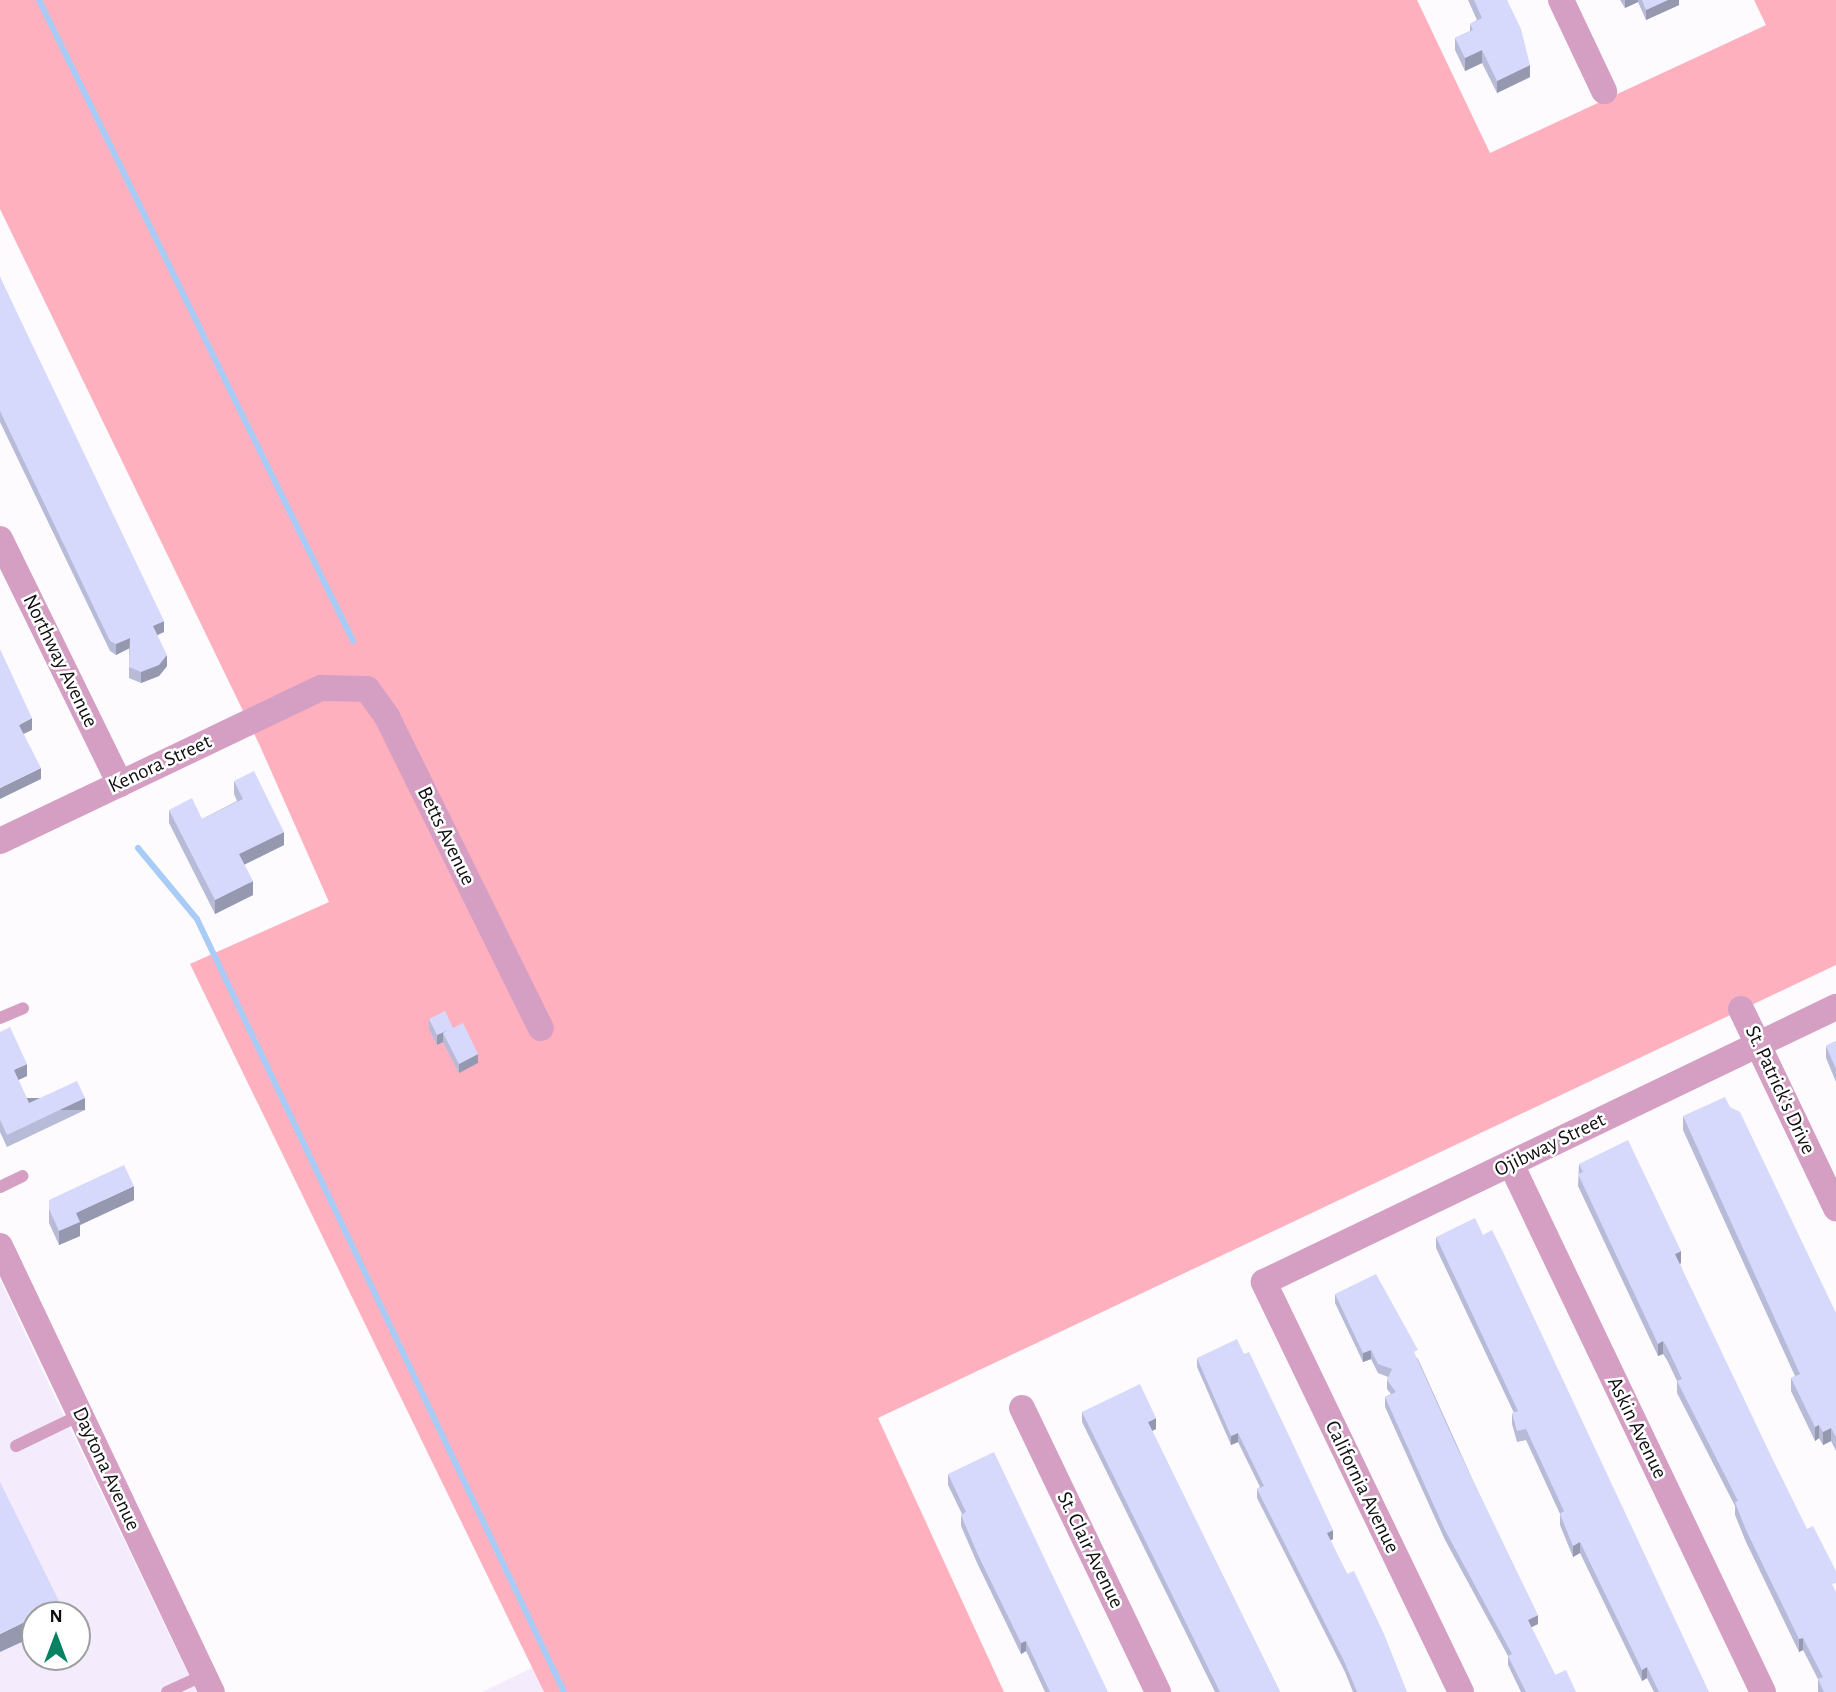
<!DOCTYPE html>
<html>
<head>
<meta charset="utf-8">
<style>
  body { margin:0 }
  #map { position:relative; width:1836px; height:1692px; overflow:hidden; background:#fdfbfe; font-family:"Alegreya Sans",sans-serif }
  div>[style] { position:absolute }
  .built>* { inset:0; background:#f4ebfc }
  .forest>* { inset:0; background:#ffb0bf }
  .stream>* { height:6px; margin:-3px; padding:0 3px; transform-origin:3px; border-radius:3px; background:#a9ccf6 }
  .service>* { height:12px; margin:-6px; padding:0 6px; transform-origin:6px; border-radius:6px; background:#d49fc3 }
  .minor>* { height:26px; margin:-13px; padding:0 13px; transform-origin:13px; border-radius:13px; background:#d49fc3 }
  .wall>* { inset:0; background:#b8bbd8 }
  .shaded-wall>* { inset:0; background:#9698b0; transform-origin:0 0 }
  .building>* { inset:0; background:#d6d9fb }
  span { translate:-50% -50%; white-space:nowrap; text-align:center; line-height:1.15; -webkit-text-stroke:5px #fff; paint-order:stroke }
  .street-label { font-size:21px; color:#0f0d10 }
  .north { position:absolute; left:21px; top:1601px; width:70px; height:70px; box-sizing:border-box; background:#fff; border:2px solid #9f9e9f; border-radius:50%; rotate:0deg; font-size:19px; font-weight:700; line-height:28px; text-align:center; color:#0f0d10 }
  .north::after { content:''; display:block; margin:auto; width:24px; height:32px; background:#068262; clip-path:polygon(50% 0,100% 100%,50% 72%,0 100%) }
</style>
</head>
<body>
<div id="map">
  <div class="built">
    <i style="clip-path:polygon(evenodd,0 1279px,52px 1391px,197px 1692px,0 1692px,0 1279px,35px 1615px,77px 1615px,77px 1657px,35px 1657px,35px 1615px)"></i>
    <i style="clip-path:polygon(533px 1668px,544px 1692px,482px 1692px,532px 1668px)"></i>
  </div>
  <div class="forest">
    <i style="clip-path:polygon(0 0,1417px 0,1490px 153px,1766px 25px,1754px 0,1836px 0,1836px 965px,878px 1418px,1004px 1692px,544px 1692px,190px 964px,329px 902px,260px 746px,0 209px)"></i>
  </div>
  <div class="stream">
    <i style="left:39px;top:0;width:714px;rotate:63.9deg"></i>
    <i style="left:138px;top:848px;width:92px;rotate:50.3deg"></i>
    <i style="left:197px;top:919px;width:856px;rotate:64.6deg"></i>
  </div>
  <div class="service">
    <i style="left:0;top:1018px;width:25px;rotate:-23deg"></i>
    <i style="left:0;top:1187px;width:25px;rotate:-26deg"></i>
    <i style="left:16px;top:1446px;width:71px;rotate:-25.8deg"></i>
    <i style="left:167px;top:1692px;width:41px;rotate:-24.7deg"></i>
  </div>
  <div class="minor">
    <i style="left:1561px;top:0;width:101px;rotate:64.7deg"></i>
    <i style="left:0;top:539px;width:273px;rotate:63.9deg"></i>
    <i style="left:0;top:841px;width:356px;rotate:-25.5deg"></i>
    <i style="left:321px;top:688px;width:46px;rotate:1.2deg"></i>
    <i style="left:367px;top:689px;width:34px;rotate:54deg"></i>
    <i style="left:387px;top:717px;width:347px;rotate:63.7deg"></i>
    <i style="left:1741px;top:1009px;width:221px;rotate:64.5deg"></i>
    <i style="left:1511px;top:1164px;width:585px;rotate:64.49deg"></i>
    <i style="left:0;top:1246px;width:494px;rotate:64.6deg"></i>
    <i style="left:1022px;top:1408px;width:315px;rotate:64.4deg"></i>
    <i style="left:1461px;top:1692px;width:455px;rotate:-115.7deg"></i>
    <i style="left:1264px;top:1282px;width:635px;rotate:-25.68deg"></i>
  </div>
  <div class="wall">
    <i style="clip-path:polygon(1468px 0,1507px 0,1530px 77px,1497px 93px,1482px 63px,1465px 71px,1455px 50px,1455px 38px,1470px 31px,1470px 24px,1477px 20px)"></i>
    <i style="clip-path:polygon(1620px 0,1679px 0,1679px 5px,1646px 20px,1638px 2px,1625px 8px)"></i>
    <i style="clip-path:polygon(0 277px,164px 632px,157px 635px,167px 666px,159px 676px,141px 683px,129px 678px,129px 648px,116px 655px,110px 651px,0 422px)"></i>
    <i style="clip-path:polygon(234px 781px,284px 845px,244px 865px,253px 895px,215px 914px,169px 823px,169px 810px,202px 819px,237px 801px,234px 794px)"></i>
    <i style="clip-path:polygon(429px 1019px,453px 1028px,478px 1063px,459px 1073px,443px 1042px,437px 1045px,429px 1029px)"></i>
    <i style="clip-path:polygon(0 1032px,27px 1076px,18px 1080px,29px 1103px,85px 1110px,7px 1147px,0 1132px)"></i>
    <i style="clip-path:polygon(1836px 1041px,1836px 1082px,1826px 1058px,1826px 1046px)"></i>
    <i style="clip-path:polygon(1683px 1116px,1836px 1313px,1836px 1451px,1831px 1441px,1823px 1445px,1819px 1438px,1815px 1441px,1791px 1391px,1791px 1378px,1795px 1376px,1683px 1130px)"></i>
    <i style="clip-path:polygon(1579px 1164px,1681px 1263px,1680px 1264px,1836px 1692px,1818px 1692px,1818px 1679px,1803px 1650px,1799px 1652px,1746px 1542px,1735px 1515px,1735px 1506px,1677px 1393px,1677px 1381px,1667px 1360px,1663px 1354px,1658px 1356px,1578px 1186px)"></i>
    <i style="clip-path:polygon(49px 1200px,134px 1200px,80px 1225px,80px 1236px,59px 1245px,49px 1223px)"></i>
    <i style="clip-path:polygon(1436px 1237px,1709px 1692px,1654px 1692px,1647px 1678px,1642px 1681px,1580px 1553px,1573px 1557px,1560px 1525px,1560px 1514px,1526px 1440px,1517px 1442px,1512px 1424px,1512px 1413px,1514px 1413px,1436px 1248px)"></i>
    <i style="clip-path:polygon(1335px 1294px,1418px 1359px,1538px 1624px,1531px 1627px,1555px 1675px,1576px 1692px,1521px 1692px,1508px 1665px,1508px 1656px,1445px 1540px,1385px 1407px,1385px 1397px,1391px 1394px,1387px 1389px,1387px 1380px,1388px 1377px,1378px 1373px,1371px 1359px,1363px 1362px,1335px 1303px)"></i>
    <i style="clip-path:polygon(1197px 1358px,1333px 1539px,1330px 1540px,1347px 1574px,1407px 1692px,1353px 1692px,1345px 1672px,1257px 1498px,1257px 1489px,1260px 1487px,1238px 1442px,1231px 1445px,1197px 1367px)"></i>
    <i style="clip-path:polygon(1082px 1412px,1156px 1429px,1152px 1431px,1280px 1692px,1215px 1692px,1082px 1422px)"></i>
    <i style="clip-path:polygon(948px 1474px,1108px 1692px,1045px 1692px,1026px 1651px,1021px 1654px,978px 1565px,961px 1526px,961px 1515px,962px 1514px,948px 1485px)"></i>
  </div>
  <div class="shaded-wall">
    <i style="clip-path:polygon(1625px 0,1638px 0,1638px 2px,1625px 8px)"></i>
    <i style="clip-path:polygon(1668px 0,1679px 0,1679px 5px,1646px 20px,1646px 10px)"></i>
    <i style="clip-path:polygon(1482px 50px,1482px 63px,1465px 71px,1465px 58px)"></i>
    <i style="clip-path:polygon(1530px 65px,1530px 77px,1497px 93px,1497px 81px)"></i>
    <i style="clip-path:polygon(164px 621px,164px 632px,153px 637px,153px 626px)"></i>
    <i style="clip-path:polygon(130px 638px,130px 648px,116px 655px,116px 644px)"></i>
    <i style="clip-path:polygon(167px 655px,167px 666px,159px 676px,141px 683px,141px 672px)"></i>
    <i style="clip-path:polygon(32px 718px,32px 730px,19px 736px,19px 725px)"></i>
    <i style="clip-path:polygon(41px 768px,41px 779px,0 799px,0 788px)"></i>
    <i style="clip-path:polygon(284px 832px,284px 845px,239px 867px,239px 854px)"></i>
    <i style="clip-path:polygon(253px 881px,253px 895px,215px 914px,215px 900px)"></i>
    <i style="clip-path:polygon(448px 1030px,443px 1033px,443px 1042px,437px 1045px,437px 1035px)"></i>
    <i style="clip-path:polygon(478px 1054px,478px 1063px,459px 1073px,459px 1064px)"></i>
    <i style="clip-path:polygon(27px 1064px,27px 1076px,14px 1082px,14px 1070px)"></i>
    <i style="left:85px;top:1098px;width:12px;height:86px;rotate:90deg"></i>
    <i style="clip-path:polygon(134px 1186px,134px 1200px,80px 1225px,80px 1236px,59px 1245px,59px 1231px,76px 1213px)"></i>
    <i style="clip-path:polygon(1681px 1251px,1681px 1263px,1675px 1266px,1675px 1254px)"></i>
    <i style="clip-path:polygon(1663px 1341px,1663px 1354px,1658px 1356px,1658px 1344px)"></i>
    <i style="clip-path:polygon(1371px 1350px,1371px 1359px,1363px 1362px,1363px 1353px)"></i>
    <i style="clip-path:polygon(1156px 1418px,1156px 1429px,1148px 1433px,1148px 1422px)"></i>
    <i style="clip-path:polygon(1819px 1425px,1819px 1438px,1815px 1441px,1815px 1427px)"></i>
    <i style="clip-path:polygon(1831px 1428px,1831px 1441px,1823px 1445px,1823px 1432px)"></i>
    <i style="clip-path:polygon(1238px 1433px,1238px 1442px,1231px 1445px,1231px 1436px)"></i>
    <i style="clip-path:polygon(1333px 1530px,1333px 1539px,1327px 1542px,1327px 1533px)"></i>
    <i style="clip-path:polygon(1580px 1542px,1580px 1553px,1573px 1557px,1573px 1546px)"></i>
    <i style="clip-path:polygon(61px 1605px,61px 1615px,40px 1615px)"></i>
    <i style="clip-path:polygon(1538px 1615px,1538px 1624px,1528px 1629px,1528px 1620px)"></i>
    <i style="clip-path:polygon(35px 1617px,35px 1636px,0 1652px,0 1634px)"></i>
    <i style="clip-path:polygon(1803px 1638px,1803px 1650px,1799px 1652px,1799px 1639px)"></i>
    <i style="clip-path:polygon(1026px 1641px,1026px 1651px,1021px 1654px,1021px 1643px)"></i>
    <i style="clip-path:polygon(1647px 1667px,1647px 1678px,1642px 1681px,1642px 1670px)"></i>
  </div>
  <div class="building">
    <i style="clip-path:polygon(1474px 0,1507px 0,1521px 29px,1530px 65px,1497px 81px,1482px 50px,1465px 58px,1455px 38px,1473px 30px,1470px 24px,1482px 18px)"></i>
    <i style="clip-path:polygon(1642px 0,1668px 0,1646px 10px)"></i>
    <i style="clip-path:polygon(0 277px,164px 621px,153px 626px,167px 655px,159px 665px,141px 672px,129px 667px,130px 638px,116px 644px,110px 641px,0 411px)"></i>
    <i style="clip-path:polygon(0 649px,32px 718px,19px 725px,41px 768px,0 788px)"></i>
    <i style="clip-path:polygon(254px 771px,284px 832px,239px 854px,253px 881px,215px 900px,169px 810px,192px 798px,202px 819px,243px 799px,234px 781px)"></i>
    <i style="clip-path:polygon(445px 1011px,453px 1028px,463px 1023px,478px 1054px,459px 1064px,443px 1033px,448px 1030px,437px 1035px,429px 1019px)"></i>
    <i style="clip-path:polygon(10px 1027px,27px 1064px,14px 1070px,29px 1103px,77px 1081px,85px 1098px,7px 1135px,0 1120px,0 1032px)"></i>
    <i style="clip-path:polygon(1836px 1041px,1836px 1069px,1826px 1046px)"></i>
    <i style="clip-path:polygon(1725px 1097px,1730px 1107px,1740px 1112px,1836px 1313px,1836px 1437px,1831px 1428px,1823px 1432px,1819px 1425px,1815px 1427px,1791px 1378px,1800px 1374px,1683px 1116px)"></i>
    <i style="clip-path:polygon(1628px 1140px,1681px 1251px,1675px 1254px,1774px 1462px,1807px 1529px,1813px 1526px,1836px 1571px,1836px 1583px,1832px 1584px,1836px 1592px,1836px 1692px,1824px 1692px,1818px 1679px,1823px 1677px,1803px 1638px,1799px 1639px,1746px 1530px,1735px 1502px,1738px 1501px,1677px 1381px,1682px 1379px,1667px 1347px,1663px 1341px,1658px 1344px,1578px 1174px,1583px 1172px,1579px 1164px)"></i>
    <i style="clip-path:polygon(124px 1165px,134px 1186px,76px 1213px,80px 1222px,59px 1231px,49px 1209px,49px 1200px)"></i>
    <i style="clip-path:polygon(1475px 1218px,1483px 1235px,1492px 1230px,1505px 1256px,1709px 1692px,1659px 1692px,1647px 1667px,1642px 1670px,1580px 1542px,1573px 1546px,1560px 1514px,1564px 1511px,1526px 1429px,1517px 1431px,1512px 1413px,1518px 1411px,1436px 1237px)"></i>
    <i style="clip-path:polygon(1376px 1274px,1418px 1350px,1414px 1352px,1454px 1441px,1538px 1615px,1528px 1620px,1555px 1675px,1566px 1670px,1576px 1692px,1526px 1692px,1508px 1656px,1512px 1654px,1445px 1530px,1385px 1397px,1396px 1392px,1387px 1380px,1392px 1369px,1378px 1364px,1371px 1350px,1363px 1353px,1335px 1294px)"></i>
    <i style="clip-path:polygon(1237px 1339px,1244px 1354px,1249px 1352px,1292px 1442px,1333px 1530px,1327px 1533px,1347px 1574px,1354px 1571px,1384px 1634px,1407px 1692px,1357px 1692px,1345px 1663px,1257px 1489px,1264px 1486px,1238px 1433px,1231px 1436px,1197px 1358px)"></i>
    <i style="clip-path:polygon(1140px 1384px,1156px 1418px,1148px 1422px,1280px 1692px,1220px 1692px,1082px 1412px)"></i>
    <i style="clip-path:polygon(994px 1452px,1108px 1692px,1050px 1692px,1026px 1641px,1021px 1643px,978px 1555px,961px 1515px,966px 1512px,948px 1474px)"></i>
    <i style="clip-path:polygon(0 1482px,61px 1605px,40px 1615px,35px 1615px,35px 1617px,0 1634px)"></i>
  </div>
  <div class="street-label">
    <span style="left:60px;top:661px;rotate:64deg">Northway Avenue</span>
    <span style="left:160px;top:764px;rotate:-25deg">Kenora Street</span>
    <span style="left:446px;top:836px;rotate:64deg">Betts Avenue</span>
    <span style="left:1780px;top:1090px;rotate:65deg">St. Patrick's Drive</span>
    <span style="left:1550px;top:1145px;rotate:-26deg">Ojibway Street</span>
    <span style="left:1637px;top:1428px;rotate:64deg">Askin Avenue</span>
    <span style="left:106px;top:1469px;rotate:65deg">Daytona Avenue</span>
    <span style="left:1362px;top:1487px;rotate:64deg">California Avenue</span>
    <span style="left:1090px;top:1550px;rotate:64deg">St. Clair Avenue</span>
  </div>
  <div class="north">N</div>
</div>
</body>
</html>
